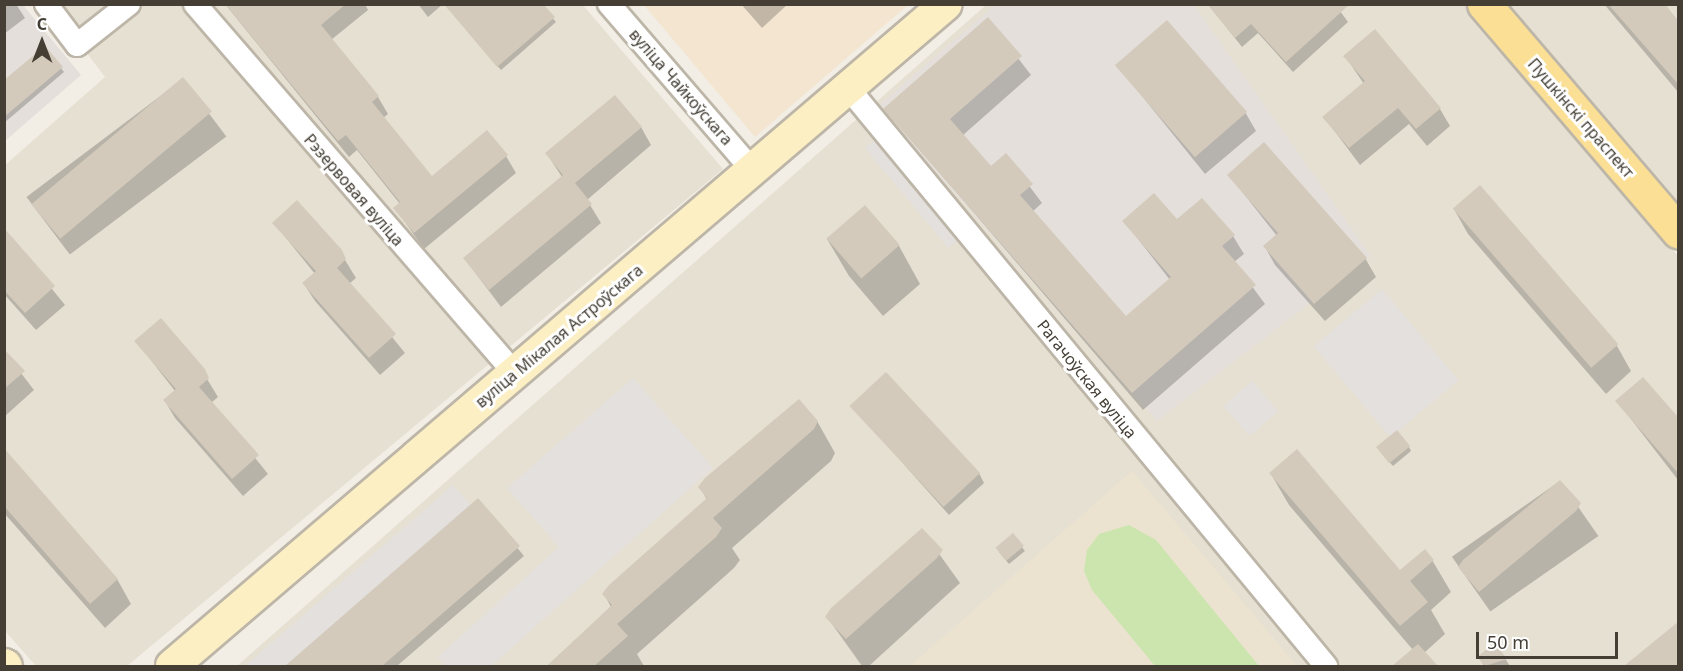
<!DOCTYPE html>
<html>
<head>
<meta charset="utf-8">
<style>
  body { margin:0 }
  #map { position:relative; width:1683px; height:671px; overflow:hidden; background:#f2eee5; font-family:"Noto Sans",sans-serif }
  div>[style] { position:absolute }
  .residential>* { inset:0; background:#e6e0d3 }
  .commercial>* { inset:0; background:#f3e5d0 }
  .industrial>* { inset:0; background:#e4dfda }
  .education>* { inset:0; background:#ebe3cf }
  .green>* { inset:0; background:#cce5af }
  .parking>* { inset:0; background:#e3e0dd; transform-origin:0 0 }
  .shadow>* { inset:0; background:#0003; transform-origin:0 0 }
  .building>* { inset:0; background:#d3cabb; transform-origin:0 0 }
  .roads { filter:drop-shadow(2px 0 #bdb6a8) drop-shadow(-2px 0 #bdb6a8) drop-shadow(0 2px #bdb6a8) drop-shadow(0 -2px #bdb6a8) }
  .minor>* { height:22px; margin:-11px; padding:0 11px; transform-origin:11px; border-radius:11px; background:#fff }
  .secondary>* { height:32px; margin:-16px; padding:0 16px; transform-origin:16px; border-radius:16px; background:#fcefc4 }
  .primary>* { height:33px; margin:-16.5px; padding:0 16.5px; transform-origin:16.5px; border-radius:16.5px; background:#fadf95 }
  span { translate:-50% -50%; white-space:nowrap; text-align:center; line-height:1.15; -webkit-text-stroke:6px #fff; paint-order:stroke }
  .street-label { font-size:16px; color:#443e35 }
  .frame { position:absolute; inset:0; border:6px solid #443e35; pointer-events:none }
  .north { position:absolute; left:12px; top:12px; width:60px; height:60px; -webkit-text-stroke:4px #fff; paint-order:stroke; rotate:0deg; font-size:16px; font-weight:700; line-height:24px; text-align:center; color:#443e35 }
  .north::after { content:''; display:block; margin:auto; width:21px; height:27px; background:#443e35; clip-path:polygon(50% 0,100% 100%,50% 72%,0 100%) }
  .scale { position:absolute; left:1476px; top:632px; width:142px; height:27px; box-sizing:border-box; border:3px solid #443e35; border-top:0; padding-left:8px; font-size:18px; line-height:21px; white-space:nowrap; color:#443e35; -webkit-text-stroke:4px #fff; paint-order:stroke }
</style>
</head>
<body>
<div id="map">
  <div class="residential">
    <i style="clip-path:polygon(582px 4px,723px 169px,127px 666px,36px 666px,5px 631px,4px 166px,105px 77px,50px 5px)"></i>
    <i style="clip-path:polygon(986px 5px,1464px 5px,1678px 256px,1678px 666px,237px 666px)"></i>
    <i style="clip-path:polygon(1510px 5px,1678px 5px,1678px 201px)"></i>
  </div>
  <div class="commercial">
    <i style="clip-path:polygon(644px 5px,908px 5px,755px 137px)"></i>
  </div>
  <div class="industrial">
    <i style="clip-path:polygon(5px 5px,23px 5px,81px 75px,5px 141px)"></i>
    <i style="clip-path:polygon(995px 5px,1194px 5px,1371px 256px,1157px 421px,878px 106px)"></i>
  </div>
  <div class="education">
    <i style="clip-path:polygon(1132px 471px,1297px 666px,910px 666px)"></i>
  </div>
  <div class="green">
    <i style="clip-path:polygon(1129px 525px,1156px 540px,1259px 666px,1155px 666px,1092px 590px,1084px 571px,1087px 550px,1099px 534px)"></i>
  </div>
  <div class="parking">
    <i style="left:884px;top:132px;width:130px;height:25px;rotate:50deg"></i>
    <i style="left:1382px;top:289px;width:119px;height:89px;rotate:50deg"></i>
    <i style="clip-path:polygon(633px 378px,713px 468px,491px 666px,446px 666px,438px 657px,559px 547px,507px 488px)"></i>
    <i style="left:1252px;top:381px;width:40px;height:38px;rotate:49deg"></i>
    <i style="left:453px;top:485px;width:30px;height:276px;rotate:49deg"></i>
  </div>
  <div class="shadow">
    <i style="clip-path:polygon(4px 4px,16px 4px,25px 18px,4px 34px)"></i>
    <i style="clip-path:polygon(225px 4px,365px 4px,368px 10px,331px 40px,378px 97px,388px 114px,383px 118px,432px 178px,506px 156px,516px 173px,424px 249px,395px 208px,400px 204px,357px 150px,349px 157px)"></i>
    <i style="clip-path:polygon(418px 4px,443px 4px,428px 17px)"></i>
    <i style="clip-path:polygon(444px 4px,541px 4px,556px 22px,501px 70px)"></i>
    <i style="clip-path:polygon(741px 4px,788px 4px,762px 28px)"></i>
    <i style="clip-path:polygon(1335px 4px,1348px 22px,1293px 72px,1258px 33px,1242px 47px,1211px 8px)"></i>
    <i style="clip-path:polygon(1604px 4px,1664px 4px,1678px 21px,1678px 92px)"></i>
    <i style="clip-path:polygon(988px 19px,1031px 75px,962px 136px,991px 168px,1006px 155px,1042px 203px,1032px 212px,1126px 318px,1170px 280px,1124px 221px,1177px 222px,1233px 236px,1244px 254px,1234px 262px,1265px 304px,1143px 410px,885px 109px)"></i>
    <i style="clip-path:polygon(1345px 56px,1440px 109px,1450px 126px,1427px 146px,1409px 124px,1360px 165px,1324px 117px,1364px 84px)"></i>
    <i style="clip-path:polygon(1117px 65px,1245px 112px,1256px 131px,1205px 174px)"></i>
    <i style="clip-path:polygon(61px 68px,64px 72px,4px 123px,4px 82px)"></i>
    <i style="left:183px;top:79px;width:72px;height:196px;rotate:53deg"></i>
    <i style="clip-path:polygon(641px 127px,651px 145px,587px 200px,601px 223px,501px 307px,465px 259px,562px 177px,547px 154px)"></i>
    <i style="clip-path:polygon(1229px 175px,1365px 258px,1376px 277px,1325px 321px,1275px 265px,1265px 247px,1277px 236px)"></i>
    <i style="clip-path:polygon(1480px 187px,1617px 346px,1631px 371px,1606px 394px,1468px 234px,1454px 209px)"></i>
    <i style="clip-path:polygon(297px 203px,345px 260px,356px 278px,349px 284px,405px 353px,380px 375px,315px 301px,304px 284px,315px 274px,274px 223px)"></i>
    <i style="clip-path:polygon(865px 207px,899px 246px,920px 284px,883px 316px,849px 276px,827px 239px)"></i>
    <i style="clip-path:polygon(4px 230px,65px 305px,36px 330px,4px 294px)"></i>
    <i style="clip-path:polygon(136px 341px,207px 379px,218px 397px,211px 403px,268px 474px,243px 496px,175px 418px,165px 401px,175px 391px)"></i>
    <i style="clip-path:polygon(4px 351px,34px 390px,4px 417px)"></i>
    <i style="clip-path:polygon(1643px 379px,1678px 420px,1678px 480px,1617px 401px)"></i>
    <i style="clip-path:polygon(852px 406px,979px 473px,984px 483px,949px 515px)"></i>
    <i style="clip-path:polygon(817px 421px,835px 453px,831px 461px,732px 548px,740px 560px,734px 568px,637px 654px,644px 666px,547px 666px,611px 607px,604px 594px,707px 500px,700px 487px)"></i>
    <i style="clip-path:polygon(1409px 447px,1411px 451px,1393px 466px,1381px 453px)"></i>
    <i style="clip-path:polygon(4px 451px,117px 579px,131px 604px,105px 628px,4px 513px)"></i>
    <i style="clip-path:polygon(1271px 474px,1400px 572px,1432px 560px,1451px 592px,1431px 610px,1445px 634px,1424px 653px,1436px 666px,1394px 666px,1413px 650px,1289px 505px)"></i>
    <i style="left:1560px;top:481px;width:67px;height:132px;rotate:55deg"></i>
    <i style="clip-path:polygon(478px 500px,524px 556px,397px 666px,288px 666px)"></i>
    <i style="clip-path:polygon(922px 530px,960px 583px,869px 666px,862px 666px,827px 617px)"></i>
    <i style="clip-path:polygon(1012px 535px,1025px 551px,1009px 564px,999px 552px)"></i>
    <i style="clip-path:polygon(1678px 624px,1678px 666px,1627px 666px)"></i>
    <i style="clip-path:polygon(1495px 645px,1506px 660px,1510px 666px,1484px 666px,1479px 657px)"></i>
  </div>
  <div class="building">
    <i style="clip-path:polygon(225px 4px,346px 4px,321px 25px,379px 96px,372px 102px,432px 176px,487px 130px,508px 155px,414px 233px,393px 208px,400px 202px,346px 135px,338px 141px)"></i>
    <i style="clip-path:polygon(444px 4px,543px 4px,555px 17px,497px 67px)"></i>
    <i style="clip-path:polygon(1207px 4px,1350px 4px,1286px 62px,1251px 24px,1235px 38px)"></i>
    <i style="clip-path:polygon(1608px 4px,1665px 4px,1678px 21px,1678px 84px)"></i>
    <i style="clip-path:polygon(988px 17px,1022px 56px,950px 119px,991px 166px,1006px 153px,1033px 184px,1020px 195px,1126px 316px,1171px 277px,1122px 221px,1154px 193px,1177px 219px,1202px 198px,1235px 235px,1222px 246px,1256px 285px,1132px 393px,883px 109px)"></i>
    <i style="left:1167px;top:20px;width:122px;height:69px;rotate:49deg"></i>
    <i style="clip-path:polygon(1375px 29px,1441px 108px,1416px 129px,1398px 108px,1349px 148px,1322px 117px,1365px 81px,1343px 56px)"></i>
    <i style="clip-path:polygon(45px 46px,63px 67px,4px 117px,4px 80px)"></i>
    <i style="left:183px;top:77px;width:45px;height:198px;rotate:50deg"></i>
    <i style="clip-path:polygon(615px 95px,642px 127px,575px 183px,592px 204px,489px 290px,463px 258px,563px 175px,545px 153px)"></i>
    <i style="clip-path:polygon(1264px 142px,1367px 258px,1314px 304px,1263px 246px,1278px 233px,1227px 175px)"></i>
    <i style="left:1480px;top:185px;width:211px;height:36px;rotate:49deg"></i>
    <i style="clip-path:polygon(297px 200px,342px 250px,346px 259px,337px 268px,396px 334px,369px 358px,302px 283px,316px 271px,272px 223px)"></i>
    <i style="left:865px;top:205px;width:53px;height:51px;rotate:49deg"></i>
    <i style="clip-path:polygon(4px 228px,55px 286px,25px 313px,4px 290px)"></i>
    <i style="clip-path:polygon(161px 318px,205px 369px,209px 378px,199px 387px,259px 455px,232px 479px,163px 400px,176px 389px,134px 341px)"></i>
    <i style="clip-path:polygon(4px 349px,25px 371px,4px 389px)"></i>
    <i style="left:886px;top:372px;width:138px;height:50px;rotate:47deg"></i>
    <i style="clip-path:polygon(1643px 377px,1678px 417px,1678px 473px,1615px 401px)"></i>
    <i style="clip-path:polygon(799px 399px,818px 421px,814px 429px,713px 518px,722px 528px,716px 537px,617px 624px,628px 636px,594px 666px,547px 666px,612px 605px,602px 594px,609px 585px,707px 498px,698px 487px,705px 478px)"></i>
    <i style="left:1397px;top:430px;width:21px;height:27px;rotate:51deg"></i>
    <i style="clip-path:polygon(4px 448px,118px 579px,90px 604px,4px 506px)"></i>
    <i style="clip-path:polygon(1297px 449px,1400px 570px,1425px 549px,1434px 560px,1410px 581px,1428px 602px,1400px 626px,1269px 473px)"></i>
    <i style="clip-path:polygon(1560px 480px,1581px 503px,1576px 511px,1479px 592px,1458px 567px,1463px 560px)"></i>
    <i style="clip-path:polygon(478px 498px,520px 546px,382px 666px,285px 666px)"></i>
    <i style="clip-path:polygon(922px 528px,943px 550px,937px 558px,846px 639px,825px 617px,831px 608px)"></i>
    <i style="left:1013px;top:533px;width:17px;height:23px;rotate:50deg"></i>
    <i style="clip-path:polygon(1678px 622px,1678px 666px,1624px 666px)"></i>
    <i style="clip-path:polygon(1495px 643px,1507px 659px,1485px 666px,1477px 657px)"></i>
    <i style="clip-path:polygon(1418px 644px,1438px 666px,1392px 666px)"></i>
  </div>
  <div class="roads">
    <div class="minor">
      <i style="left:46px;top:4px;width:51px;rotate:52.9deg"></i>
      <i style="left:77px;top:45px;width:66px;rotate:-38.3deg"></i>
      <i style="left:195px;top:4px;width:489px;rotate:49.1deg"></i>
      <i style="left:609px;top:4px;width:221px;rotate:49.2deg"></i>
      <i style="left:849px;top:89px;width:749px;rotate:50.42deg"></i>
    </div>
    <div class="secondary">
      <i style="left:4px;top:665px;width:2px;rotate:27deg"></i>
      <i style="left:172px;top:666px;width:1018px;rotate:-40.54deg"></i>
    </div>
    <div class="primary">
      <i style="left:1484px;top:4px;width:299px;rotate:49.5deg"></i>
    </div>
  </div>
  <div class="street-label">
    <span style="left:681px;top:87px;rotate:49deg">вуліца Чайкоўскага</span>
    <span style="left:1581px;top:118px;rotate:49deg">Пушкінскі праспект</span>
    <span style="left:354px;top:190px;rotate:49deg">Рэзервовая вуліца</span>
    <span style="left:559px;top:336px;rotate:-40deg">вуліца Мікалая Астроўскага</span>
    <span style="left:1087px;top:379px;rotate:51deg">Рагачоўская вуліца</span>
  </div>
  <div class="frame"></div>
  <div class="north">С</div>
  <div class="scale">50 m</div>
</div>
</body>
</html>
